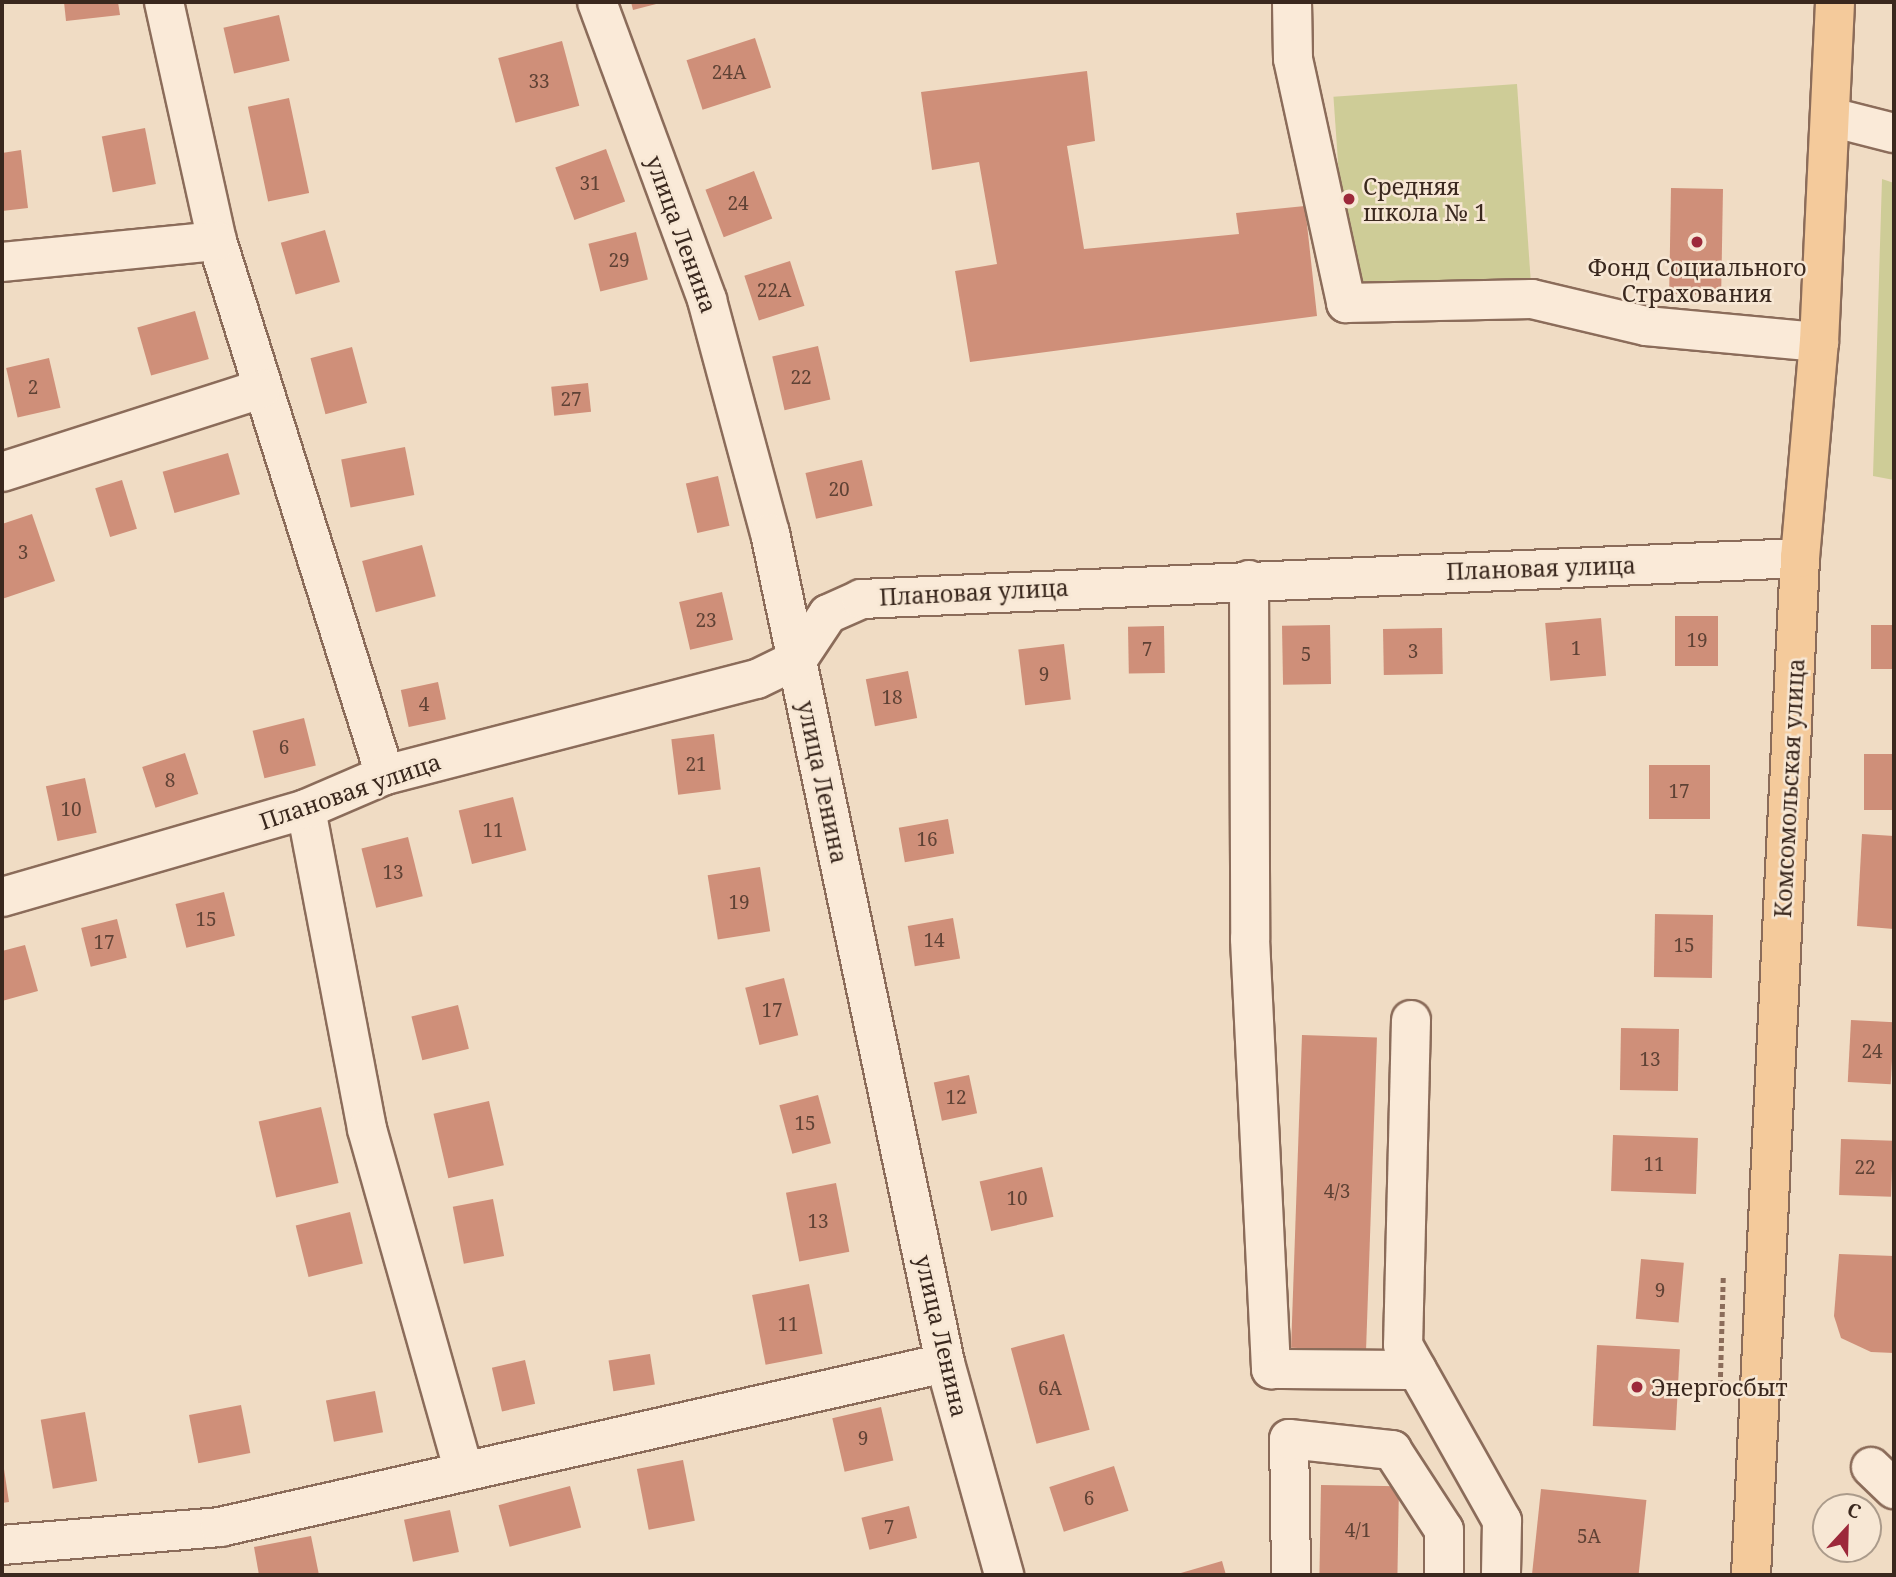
<!DOCTYPE html>
<html>
<head>
<meta charset="utf-8">
<style>
  body { margin:0 }
  #map { position:relative; width:1896px; height:1577px; overflow:hidden; background:#f0dcc4; font-family:"Noto Serif",serif }
  div>[style] { position:absolute }
  .green>* { inset:0; background:#cecc97; transform-origin:0 0 }
  .building>* { inset:0; background:#cf8f79; transform-origin:0 0 }
  .path>* { height:4.5px; margin-top:-2.25px; transform-origin:0; background:repeating-linear-gradient(90deg,#8b6c5a 0 5px,transparent 0 8.5px) }
  .roads { filter:drop-shadow(2px 0 #8b6c5a) drop-shadow(-2px 0 #8b6c5a) drop-shadow(0 2px #8b6c5a) drop-shadow(0 -2px #8b6c5a) }
  .minor>* { height:38px; margin:-19px; padding:0 19px; transform-origin:19px; border-radius:19px; background:#faead8 }
  .major>* { height:38px; margin:-19px; padding:0 19px; transform-origin:19px; border-radius:19px; background:#f4ca9b }
  .dots>* { width:19px; height:19px; translate:-50% -50%; box-sizing:border-box; border:4px solid #f7e7d4; border-radius:50% }
  span { translate:-50% -50%; white-space:nowrap; text-align:center; line-height:1.15; -webkit-text-stroke:5px #f7e7d4; paint-order:stroke }
  .number-label { font-size:19px; color:#5f4235 }
  .number-label span { -webkit-text-stroke-width:0 }
  .poi-label { font-size:23px; color:#3a281e }
  .left { translate:0 -50%; text-align:left }
  .street-label { font-size:23px; color:#3a281e }
  .frame { position:absolute; inset:0; border:4px solid #3a281e; pointer-events:none }
  .north { position:absolute; left:1812px; top:1493px; width:70px; height:70px; box-sizing:border-box; background:#f7e7d4; border:2px solid #ab9b8b; border-radius:50%; rotate:22deg; font-size:19px; font-weight:700; line-height:28px; text-align:center; color:#3a281e }
  .north::after { content:''; display:block; margin:auto; width:24px; height:32px; background:#9c283a; clip-path:polygon(50% 0,100% 100%,50% 72%,0 100%) }
</style>
</head>
<body>
<div id="map">
  <div class="green">
    <i style="left:1517px;top:84px;width:196px;height:184px;rotate:86deg"></i>
    <i style="clip-path:polygon(1882px 179px,1894px 183px,1894px 480px,1873px 476px)"></i>
  </div>
  <div class="building">
    <i style="clip-path:polygon(64px 2px,118px 2px,120px 15px,66px 21px)"></i>
    <i style="clip-path:polygon(631px 2px,660px 2px,660px 3px,633px 10px)"></i>
    <i style="left:279px;top:15px;width:47px;height:57px;rotate:77deg"></i>
    <i style="left:755px;top:38px;width:52px;height:72px;rotate:72deg"></i>
    <i style="left:562px;top:41px;width:67px;height:66px;rotate:75deg"></i>
    <i style="clip-path:polygon(1087px 71px,1095px 141px,1067px 146px,1084px 249px,1239px 234px,1236px 213px,1305px 206px,1317px 316px,970px 362px,955px 271px,997px 264px,979px 162px,932px 170px,921px 92px)"></i>
    <i style="left:289px;top:98px;width:97px;height:42px;rotate:78deg"></i>
    <i style="left:145px;top:128px;width:57px;height:44px;rotate:79deg"></i>
    <i style="left:606px;top:149px;width:56px;height:54px;rotate:70deg"></i>
    <i style="clip-path:polygon(21px 150px,28px 208px,2px 211px,2px 153px)"></i>
    <i style="left:754px;top:171px;width:51px;height:52px;rotate:69deg"></i>
    <i style="left:1671px;top:188px;width:52px;height:106px;rotate:1deg"></i>
    <i style="left:325px;top:230px;width:54px;height:46px;rotate:74deg"></i>
    <i style="left:636px;top:232px;width:49px;height:49px;rotate:76deg"></i>
    <i style="left:790px;top:261px;width:47px;height:48px;rotate:72deg"></i>
    <i style="left:195px;top:311px;width:50px;height:60px;rotate:74deg"></i>
    <i style="left:818px;top:346px;width:55px;height:47px;rotate:77deg"></i>
    <i style="left:352px;top:347px;width:58px;height:43px;rotate:75deg"></i>
    <i style="left:49px;top:358px;width:51px;height:44px;rotate:77deg"></i>
    <i style="left:588px;top:383px;width:29px;height:37px;rotate:84deg"></i>
    <i style="left:405px;top:447px;width:49px;height:65px;rotate:79deg"></i>
    <i style="left:228px;top:453px;width:43px;height:68px;rotate:74deg"></i>
    <i style="left:862px;top:460px;width:47px;height:58px;rotate:77deg"></i>
    <i style="left:718px;top:476px;width:51px;height:33px;rotate:77deg"></i>
    <i style="left:122px;top:480px;width:51px;height:28px;rotate:73deg"></i>
    <i style="clip-path:polygon(32px 514px,55px 581px,2px 599px,2px 524px)"></i>
    <i style="left:422px;top:545px;width:53px;height:62px;rotate:75deg"></i>
    <i style="left:722px;top:592px;width:49px;height:44px;rotate:77deg"></i>
    <i style="left:1675px;top:616px;width:43px;height:50px"></i>
    <i style="left:1601px;top:618px;width:58px;height:56px;rotate:85deg"></i>
    <i style="left:1330px;top:625px;width:59px;height:48px;rotate:89deg"></i>
    <i style="left:1871px;top:625px;width:23px;height:44px"></i>
    <i style="left:1164px;top:626px;width:47px;height:36px;rotate:89deg"></i>
    <i style="left:1442px;top:628px;width:46px;height:59px;rotate:89deg"></i>
    <i style="left:1064px;top:644px;width:56px;height:46px;rotate:83deg"></i>
    <i style="left:908px;top:671px;width:48px;height:43px;rotate:79deg"></i>
    <i style="left:438px;top:682px;width:38px;height:38px;rotate:78deg"></i>
    <i style="left:304px;top:718px;width:49px;height:53px;rotate:76deg"></i>
    <i style="left:714px;top:734px;width:56px;height:43px;rotate:83deg"></i>
    <i style="left:185px;top:753px;width:43px;height:45px;rotate:72deg"></i>
    <i style="left:1864px;top:754px;width:30px;height:56px"></i>
    <i style="left:1649px;top:765px;width:61px;height:54px"></i>
    <i style="left:85px;top:778px;width:56px;height:40px;rotate:78deg"></i>
    <i style="left:513px;top:797px;width:55px;height:56px;rotate:76deg"></i>
    <i style="left:948px;top:819px;width:35px;height:50px;rotate:80deg"></i>
    <i style="clip-path:polygon(1862px 834px,1894px 836px,1894px 929px,1857px 926px)"></i>
    <i style="left:408px;top:837px;width:61px;height:48px;rotate:76deg"></i>
    <i style="left:760px;top:867px;width:65px;height:53px;rotate:81deg"></i>
    <i style="left:224px;top:892px;width:45px;height:50px;rotate:76deg"></i>
    <i style="left:1655px;top:914px;width:58px;height:63px;rotate:1deg"></i>
    <i style="left:953px;top:918px;width:41px;height:46px;rotate:80deg"></i>
    <i style="left:117px;top:919px;width:40px;height:37px;rotate:76deg"></i>
    <i style="clip-path:polygon(25px 945px,38px 991px,2px 1001px,2px 951px)"></i>
    <i style="left:784px;top:978px;width:59px;height:40px;rotate:76deg"></i>
    <i style="left:458px;top:1005px;width:45px;height:48px;rotate:76deg"></i>
    <i style="left:1851px;top:1020px;width:43px;height:62px;rotate:3deg"></i>
    <i style="left:1621px;top:1028px;width:58px;height:62px;rotate:1deg"></i>
    <i style="left:1302px;top:1035px;width:75px;height:313px;rotate:2deg"></i>
    <i style="left:969px;top:1075px;width:39px;height:36px;rotate:78deg"></i>
    <i style="left:818px;top:1095px;width:50px;height:40px;rotate:75deg"></i>
    <i style="left:489px;top:1101px;width:66px;height:57px;rotate:77deg"></i>
    <i style="left:321px;top:1107px;width:78px;height:64px;rotate:77deg"></i>
    <i style="left:1613px;top:1135px;width:85px;height:56px;rotate:2deg"></i>
    <i style="left:1841px;top:1139px;width:52px;height:56px;rotate:2deg"></i>
    <i style="left:1042px;top:1167px;width:51px;height:64px;rotate:77deg"></i>
    <i style="left:836px;top:1183px;width:70px;height:51px;rotate:79deg"></i>
    <i style="left:493px;top:1199px;width:58px;height:41px;rotate:79deg"></i>
    <i style="left:350px;top:1212px;width:53px;height:56px;rotate:76deg"></i>
    <i style="clip-path:polygon(1839px 1254px,1894px 1256px,1894px 1353px,1871px 1352px,1841px 1338px,1834px 1316px)"></i>
    <i style="left:1641px;top:1259px;width:43px;height:60px;rotate:5deg"></i>
    <i style="left:809px;top:1284px;width:71px;height:58px;rotate:79deg"></i>
    <i style="left:1064px;top:1334px;width:99px;height:55px;rotate:75deg"></i>
    <i style="left:1597px;top:1345px;width:83px;height:81px;rotate:3deg"></i>
    <i style="left:650px;top:1354px;width:31px;height:42px;rotate:81deg"></i>
    <i style="left:525px;top:1360px;width:45px;height:34px;rotate:77deg"></i>
    <i style="left:375px;top:1391px;width:42px;height:50px;rotate:79deg"></i>
    <i style="left:241px;top:1405px;width:49px;height:53px;rotate:79deg"></i>
    <i style="left:881px;top:1407px;width:55px;height:50px;rotate:77deg"></i>
    <i style="left:85px;top:1412px;width:70px;height:45px;rotate:80deg"></i>
    <i style="clip-path:polygon(2px 1456px,9px 1502px,2px 1503px)"></i>
    <i style="left:683px;top:1460px;width:62px;height:47px;rotate:79deg"></i>
    <i style="left:1114px;top:1466px;width:47px;height:68px;rotate:72deg"></i>
    <i style="left:1321px;top:1485px;width:78px;height:90px;rotate:1deg"></i>
    <i style="left:570px;top:1486px;width:43px;height:74px;rotate:75deg"></i>
    <i style="left:1541px;top:1489px;width:106px;height:86px;rotate:6deg"></i>
    <i style="left:909px;top:1506px;width:33px;height:49px;rotate:76deg"></i>
    <i style="left:450px;top:1510px;width:43px;height:47px;rotate:78deg"></i>
    <i style="clip-path:polygon(311px 1536px,319px 1575px,259px 1575px,254px 1547px)"></i>
    <i style="clip-path:polygon(1222px 1561px,1226px 1575px,1174px 1575px)"></i>
  </div>
  <div class="path">
    <i style="left:1720px;top:1385px;width:109px;rotate:-88.4deg"></i>
  </div>
  <div class="roads">
    <div class="minor">
      <i style="left:164px;top:2px;width:245px;rotate:77.5deg"></i>
      <i style="left:217px;top:241px;width:560px;rotate:72.54deg"></i>
      <i style="left:597px;top:2px;width:318px;rotate:69.7deg"></i>
      <i style="left:707px;top:300px;width:241px;rotate:74.9deg"></i>
      <i style="left:770px;top:533px;width:848px;rotate:78.09deg"></i>
      <i style="left:945px;top:1363px;width:220px;rotate:74.4deg"></i>
      <i style="left:1292px;top:2px;width:57px;rotate:89deg"></i>
      <i style="left:1293px;top:59px;width:250px;rotate:77.7deg"></i>
      <i style="left:1346px;top:303px;width:186px;rotate:-1.2deg"></i>
      <i style="left:1532px;top:299px;width:117px;rotate:13.3deg"></i>
      <i style="left:1646px;top:326px;width:174px;rotate:5.3deg"></i>
      <i style="left:1831px;top:117px;width:65px;rotate:14.3deg"></i>
      <i style="left:2px;top:262px;width:216px;rotate:-5.6deg"></i>
      <i style="left:2px;top:472px;width:272px;rotate:-17.8deg"></i>
      <i style="left:1249px;top:580px;width:359px;rotate:89.8deg"></i>
      <i style="left:1250px;top:939px;width:431px;rotate:87.2deg"></i>
      <i style="left:1271px;top:1369px;width:146px;rotate:0.4deg"></i>
      <i style="left:306px;top:809px;width:326px;rotate:79.2deg"></i>
      <i style="left:367px;top:1129px;width:356px;rotate:74.2deg"></i>
      <i style="left:2px;top:897px;width:316px;rotate:-16.1deg"></i>
      <i style="left:306px;top:809px;width:86px;rotate:-23.3deg"></i>
      <i style="left:385px;top:775px;width:384px;rotate:-14.5deg"></i>
      <i style="left:757px;top:679px;width:46px;rotate:-26deg"></i>
      <i style="left:798px;top:659px;width:54px;rotate:-56.3deg"></i>
      <i style="left:828px;top:614px;width:36px;rotate:-24deg"></i>
      <i style="left:861px;top:599px;width:940px;rotate:-2.5deg"></i>
      <i style="left:1411px;top:1020px;width:325px;rotate:91.4deg"></i>
      <i style="left:1403px;top:1345px;width:202px;rotate:60.6deg"></i>
      <i style="left:1502px;top:1521px;width:54px;rotate:91.1deg"></i>
      <i style="left:1871px;top:1467px;width:32px;rotate:44deg"></i>
      <i style="left:2px;top:1545px;width:219px;rotate:-4.7deg"></i>
      <i style="left:220px;top:1527px;width:743px;rotate:-12.75deg"></i>
      <i style="left:1291px;top:1575px;width:136px;rotate:-90.8deg"></i>
      <i style="left:1289px;top:1439px;width:104px;rotate:6.1deg"></i>
      <i style="left:1392px;top:1450px;width:95px;rotate:57deg"></i>
      <i style="left:1444px;top:1530px;width:45px;rotate:90deg"></i>
    </div>
    <div class="major">
      <i style="left:1751px;top:1575px;width:1018px;rotate:-87.24deg"></i>
      <i style="left:1800px;top:558px;width:217px;rotate:-85deg"></i>
      <i style="left:1819px;top:342px;width:340px;rotate:-87.3deg"></i>
    </div>
  </div>
  <div class="dots">
    <i style="left:1349px;top:199px;background:#9c283a"></i>
    <i style="left:1697px;top:242px;background:#9c283a"></i>
    <i style="left:1637px;top:1387px;background:#9c283a"></i>
  </div>
  <div class="number-label">
    <span style="left:729px;top:73px">24А</span>
    <span style="left:539px;top:82px">33</span>
    <span style="left:590px;top:184px">31</span>
    <span style="left:738px;top:204px">24</span>
    <span style="left:619px;top:261px">29</span>
    <span style="left:774px;top:291px">22А</span>
    <span style="left:801px;top:378px">22</span>
    <span style="left:33px;top:388px">2</span>
    <span style="left:571px;top:400px">27</span>
    <span style="left:839px;top:490px">20</span>
    <span style="left:23px;top:553px">3</span>
    <span style="left:706px;top:621px">23</span>
    <span style="left:1697px;top:641px">19</span>
    <span style="left:1576px;top:649px">1</span>
    <span style="left:1147px;top:650px">7</span>
    <span style="left:1413px;top:652px">3</span>
    <span style="left:1306px;top:655px">5</span>
    <span style="left:1044px;top:675px">9</span>
    <span style="left:892px;top:698px">18</span>
    <span style="left:424px;top:705px">4</span>
    <span style="left:284px;top:748px">6</span>
    <span style="left:696px;top:765px">21</span>
    <span style="left:170px;top:781px">8</span>
    <span style="left:1679px;top:792px">17</span>
    <span style="left:71px;top:810px">10</span>
    <span style="left:493px;top:831px">11</span>
    <span style="left:927px;top:840px">16</span>
    <span style="left:393px;top:873px">13</span>
    <span style="left:739px;top:903px">19</span>
    <span style="left:206px;top:920px">15</span>
    <span style="left:934px;top:941px">14</span>
    <span style="left:104px;top:943px">17</span>
    <span style="left:1684px;top:946px">15</span>
    <span style="left:772px;top:1011px">17</span>
    <span style="left:1872px;top:1052px">24</span>
    <span style="left:1650px;top:1060px">13</span>
    <span style="left:956px;top:1098px">12</span>
    <span style="left:805px;top:1124px">15</span>
    <span style="left:1654px;top:1165px">11</span>
    <span style="left:1865px;top:1168px">22</span>
    <span style="left:1337px;top:1192px">4/3</span>
    <span style="left:1017px;top:1199px">10</span>
    <span style="left:818px;top:1222px">13</span>
    <span style="left:1660px;top:1291px">9</span>
    <span style="left:788px;top:1325px">11</span>
    <span style="left:1050px;top:1389px">6А</span>
    <span style="left:863px;top:1439px">9</span>
    <span style="left:1089px;top:1499px">6</span>
    <span style="left:889px;top:1528px">7</span>
    <span style="left:1358px;top:1531px">4/1</span>
    <span style="left:1589px;top:1537px">5А</span>
  </div>
  <div class="poi-label">
    <span class="left" style="left:1363px;top:199px">Средняя<br>школа № 1</span>
    <span style="left:1697px;top:280px">Фонд Социального<br>Страхования</span>
    <span class="left" style="left:1651px;top:1387px">Энергосбыт</span>
  </div>
  <div class="street-label">
    <span style="left:682px;top:234px;rotate:70deg">улица Ленина</span>
    <span style="left:1541px;top:568px;rotate:-2deg">Плановая улица</span>
    <span style="left:974px;top:592px;rotate:-3deg">Плановая улица</span>
    <span style="left:823px;top:782px;rotate:78deg">улица Ленина</span>
    <span style="left:1789px;top:788px;rotate:-87deg">Комсомольская улица</span>
    <span style="left:350px;top:791px;rotate:-19deg">Плановая улица</span>
    <span style="left:942px;top:1336px;rotate:77deg">улица Ленина</span>
  </div>
  <div class="frame"></div>
  <div class="north">С</div>
</div>
</body>
</html>
